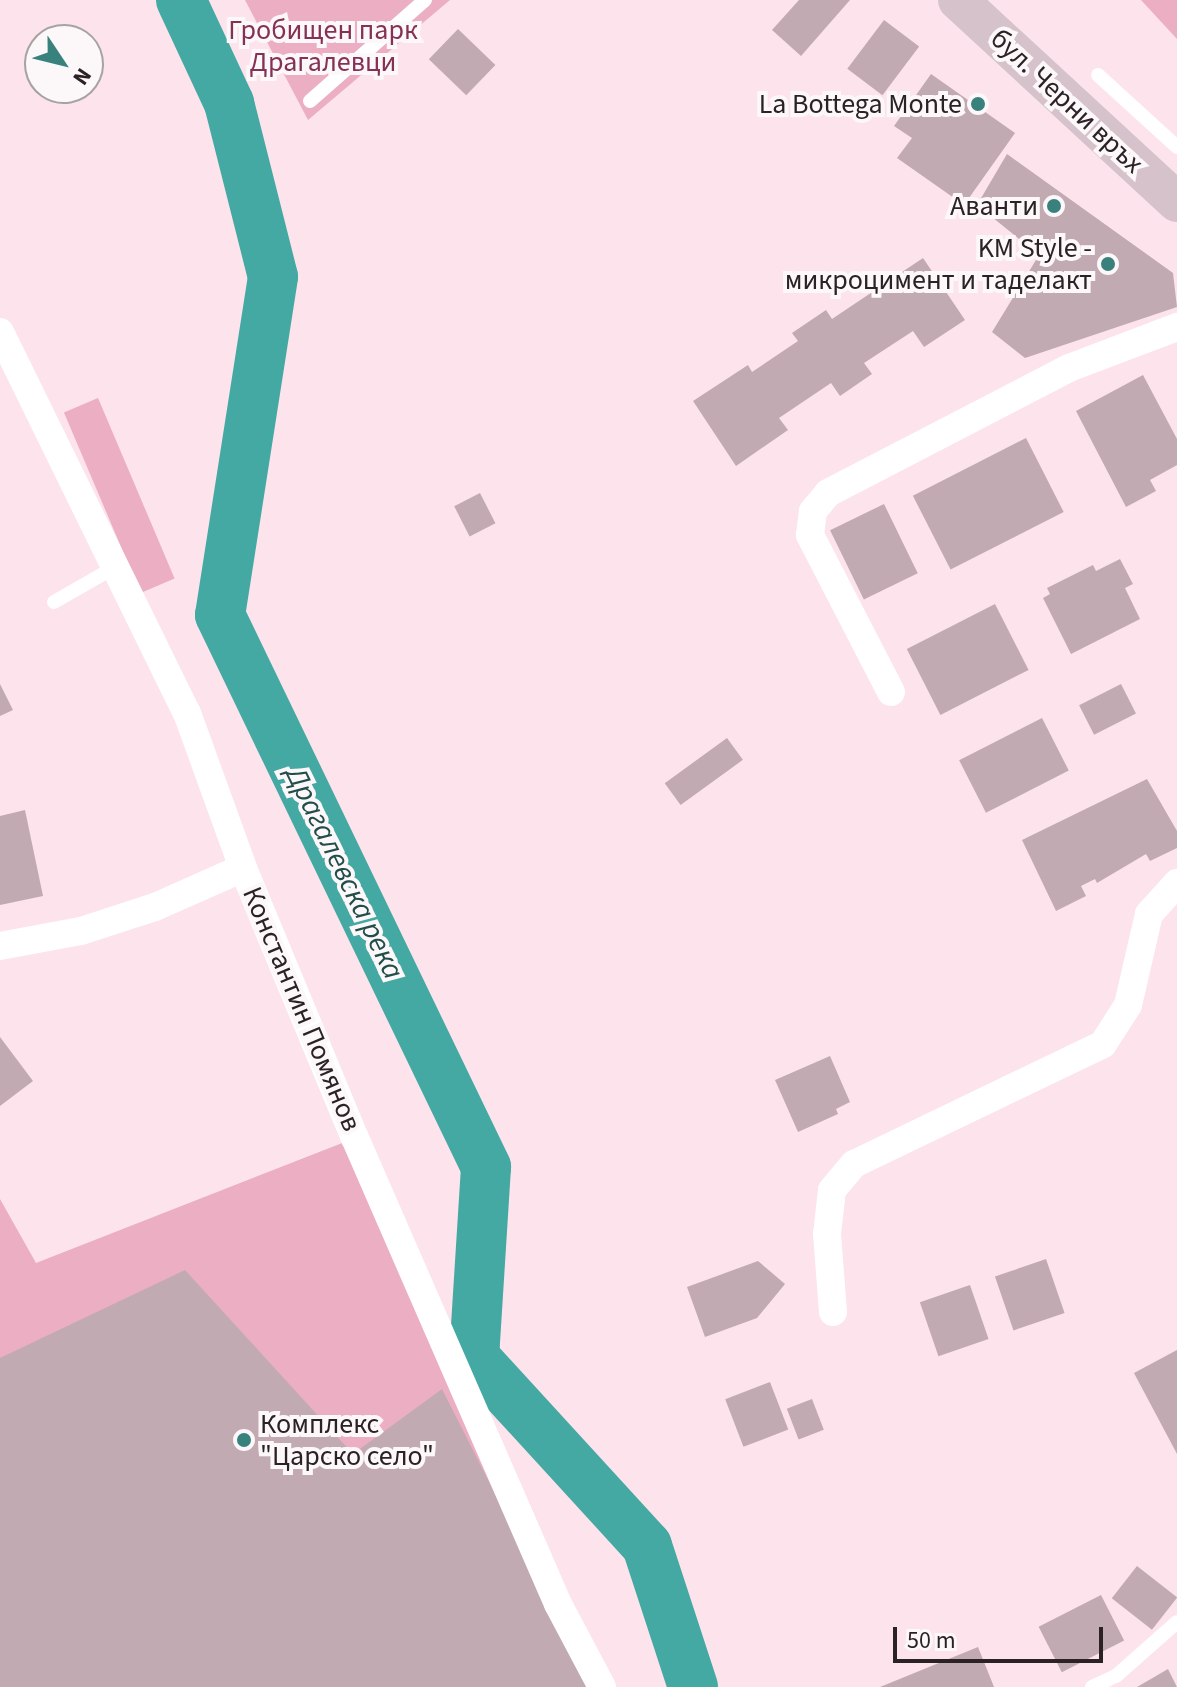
<!DOCTYPE html>
<html>
<head>
<meta charset="utf-8">
<style>
  body { margin:0 }
  #map { position:relative; width:1177px; height:1687px; overflow:hidden; background:#fce3ec; font-family:"Source Sans 3",sans-serif }
  div>[style] { position:absolute }
  .green>* { inset:0; background:#ebaec3; transform-origin:0 0 }
  .river>* { height:50px; margin:-25px; padding:0 25px; transform-origin:25px; border-radius:25px; background:#44a8a3 }
  .building>* { inset:0; background:#c2aab2; transform-origin:0 0 }
  .lane>* { height:14px; margin:-7px; padding:0 7px; transform-origin:7px; border-radius:7px; background:#fff }
  .street>* { height:28px; margin:-14px; padding:0 14px; transform-origin:14px; border-radius:14px; background:#fff }
  .secondary>* { height:40px; margin:-20px; padding:0 20px; transform-origin:20px; border-radius:20px; background:#d6c2ca }
  .dots>* { width:22px; height:22px; translate:-50% -50%; box-sizing:border-box; border:4px solid #fcf7f8; border-radius:50% }
  span { translate:-50% -50%; white-space:nowrap; text-align:center; line-height:1.15; -webkit-text-stroke:8px #fcf7f8; paint-order:stroke }
  .park-label { font-size:28px; color:#853055 }
  .street-label { font-size:28px; color:#2b2225 }
  .poi-label { font-size:28px; color:#2b2225 }
  .right { translate:-100% -50%; text-align:right }
  .left { translate:0 -50%; text-align:left }
  .water-label { font-size:30px; color:#214d4b; font-style:italic }
  .north { position:absolute; left:24px; top:24px; width:80px; height:80px; box-sizing:border-box; background:#fcf7f8; border:2px solid #a8a2a4; border-radius:50%; rotate:125deg; font-size:22px; font-weight:700; line-height:32px; text-align:center; color:#2b2225 }
  .north::after { content:''; display:block; margin:auto; width:28px; height:36px; background:#38817d; clip-path:polygon(50% 0,100% 100%,50% 72%,0 100%) }
  .scale { position:absolute; left:893px; top:1627px; width:210px; height:36px; box-sizing:border-box; border:4px solid #2b2225; border-top:0; padding-left:10px; font-size:24px; line-height:28px; white-space:nowrap; color:#2b2225; -webkit-text-stroke:6px #fcf7f8; paint-order:stroke }
</style>
</head>
<body>
<div id="map">
  <div class="green">
    <i style="clip-path:polygon(245px 0,450px 0,308px 120px)"></i>
    <i style="clip-path:polygon(1141px 0,1177px 0,1177px 39px)"></i>
    <i style="left:98px;top:398px;width:196px;height:37px;rotate:67deg"></i>
    <i style="clip-path:polygon(355px 1138px,558px 1604px,0 1687px,0 1199px,36px 1263px)"></i>
  </div>
  <div class="river">
    <i style="left:181px;top:0;width:114px;rotate:65deg"></i>
    <i style="left:229px;top:103px;width:179px;rotate:75.8deg"></i>
    <i style="left:273px;top:277px;width:342px;rotate:98.9deg"></i>
    <i style="left:220px;top:615px;width:613px;rotate:64.27deg"></i>
    <i style="left:486px;top:1167px;width:190px;rotate:93.6deg"></i>
    <i style="left:474px;top:1357px;width:256px;rotate:47.5deg"></i>
    <i style="left:647px;top:1546px;width:148px;rotate:71.9deg"></i>
  </div>
  <div class="building">
    <i style="clip-path:polygon(799px 0,850px 0,801px 56px,772px 30px)"></i>
    <i style="left:884px;top:20px;width:44px;height:61px;rotate:37deg"></i>
    <i style="left:458px;top:29px;width:52px;height:42px;rotate:44deg"></i>
    <i style="clip-path:polygon(931px 74px,1015px 133px,964px 205px,897px 158px,912px 138px,894px 126px)"></i>
    <i style="clip-path:polygon(1007px 154px,1173px 273px,1177px 307px,1025px 358px,992px 332px,1039px 255px,977px 205px)"></i>
    <i style="clip-path:polygon(923px 258px,965px 320px,924px 347px,913px 331px,864px 363px,872px 374px,840px 396px,831px 383px,779px 418px,788px 430px,736px 466px,693px 401px,748px 365px,752px 372px,798px 341px,792px 333px,826px 310px,832px 319px)"></i>
    <i style="clip-path:polygon(1143px 375px,1177px 439px,1177px 465px,1150px 480px,1156px 491px,1126px 507px,1076px 411px)"></i>
    <i style="left:1026px;top:438px;width:83px;height:127px;rotate:63deg"></i>
    <i style="left:480px;top:493px;width:34px;height:29px;rotate:63deg"></i>
    <i style="left:884px;top:504px;width:77px;height:60px;rotate:64deg"></i>
    <i style="clip-path:polygon(1120px 559px,1133px 584px,1125px 588px,1140px 619px,1071px 654px,1043px 598px,1050px 594px,1047px 588px,1093px 565px,1096px 571px)"></i>
    <i style="left:995px;top:604px;width:74px;height:99px;rotate:63deg"></i>
    <i style="clip-path:polygon(0 684px,13px 710px,0 716px)"></i>
    <i style="left:1121px;top:684px;width:33px;height:47px;rotate:63deg"></i>
    <i style="left:1042px;top:718px;width:59px;height:93px;rotate:63deg"></i>
    <i style="left:727px;top:738px;width:27px;height:77px;rotate:54deg"></i>
    <i style="clip-path:polygon(1147px 779px,1177px 831px,1177px 848px,1150px 861px,1146px 854px,1097px 883px,1095px 879px,1081px 886px,1086px 896px,1056px 911px,1022px 840px)"></i>
    <i style="clip-path:polygon(25px 810px,43px 896px,0 905px,0 816px)"></i>
    <i style="clip-path:polygon(0 1037px,33px 1081px,0 1106px)"></i>
    <i style="clip-path:polygon(830px 1056px,850px 1102px,836px 1109px,838px 1114px,798px 1132px,775px 1080px)"></i>
    <i style="left:1046px;top:1259px;width:57px;height:54px;rotate:71deg"></i>
    <i style="clip-path:polygon(758px 1261px,785px 1284px,757px 1318px,705px 1337px,687px 1287px)"></i>
    <i style="clip-path:polygon(185px 1270px,353px 1454px,442px 1389px,593px 1687px,0 1687px,0 1358px)"></i>
    <i style="left:970px;top:1285px;width:57px;height:53px;rotate:71deg"></i>
    <i style="clip-path:polygon(1177px 1350px,1177px 1454px,1134px 1373px)"></i>
    <i style="left:770px;top:1382px;width:51px;height:48px;rotate:69deg"></i>
    <i style="left:812px;top:1399px;width:33px;height:27px;rotate:69deg"></i>
    <i style="left:1137px;top:1566px;width:51px;height:41px;rotate:38deg"></i>
    <i style="left:1101px;top:1595px;width:51px;height:70px;rotate:63deg"></i>
    <i style="clip-path:polygon(978px 1647px,994px 1687px,880px 1687px)"></i>
    <i style="clip-path:polygon(1168px 1669px,1177px 1687px,1137px 1687px)"></i>
  </div>
  <div class="lane">
    <i style="left:1098px;top:75px;width:107px;rotate:42.3deg"></i>
    <i style="left:310px;top:101px;width:153px;rotate:-41.3deg"></i>
    <i style="left:54px;top:602px;width:70px;rotate:-29.8deg"></i>
    <i style="left:1092px;top:1687px;width:26px;rotate:-25deg"></i>
    <i style="left:1116px;top:1676px;width:81px;rotate:-41.5deg"></i>
  </div>
  <div class="street">
    <i style="left:0;top:332px;width:424px;rotate:63.9deg"></i>
    <i style="left:187px;top:713px;width:165px;rotate:70.1deg"></i>
    <i style="left:243px;top:868px;width:292px;rotate:67.5deg"></i>
    <i style="left:355px;top:1138px;width:508px;rotate:66.46deg"></i>
    <i style="left:558px;top:1604px;width:94px;rotate:62.1deg"></i>
    <i style="left:891px;top:692px;width:177px;rotate:-117.3deg"></i>
    <i style="left:810px;top:535px;width:24px;rotate:-83deg"></i>
    <i style="left:813px;top:511px;width:23px;rotate:-50deg"></i>
    <i style="left:828px;top:493px;width:271px;rotate:-27.4deg"></i>
    <i style="left:1069px;top:368px;width:116px;rotate:-20.8deg"></i>
    <i style="left:0;top:946px;width:82px;rotate:-10.5deg"></i>
    <i style="left:81px;top:931px;width:78px;rotate:-18deg"></i>
    <i style="left:155px;top:907px;width:96px;rotate:-23.9deg"></i>
    <i style="left:833px;top:1312px;width:78px;rotate:-94.4deg"></i>
    <i style="left:827px;top:1234px;width:44px;rotate:-83.5deg"></i>
    <i style="left:832px;top:1190px;width:34px;rotate:-50deg"></i>
    <i style="left:854px;top:1164px;width:276px;rotate:-25.7deg"></i>
    <i style="left:1103px;top:1044px;width:46px;rotate:-57.3deg"></i>
    <i style="left:1128px;top:1005px;width:93px;rotate:-77deg"></i>
    <i style="left:1149px;top:914px;width:42px;rotate:-47.9deg"></i>
  </div>
  <div class="secondary">
    <i style="left:958px;top:0;width:298px;rotate:42.7deg"></i>
  </div>
  <div class="dots">
    <i style="left:978px;top:104px;background:#38817d"></i>
    <i style="left:1054px;top:206px;background:#38817d"></i>
    <i style="left:1108px;top:264px;background:#38817d"></i>
    <i style="left:244px;top:1440px;background:#38817d"></i>
  </div>
  <div class="park-label">
    <span style="left:323px;top:46px">Гробищен парк<br>Драгалевци</span>
  </div>
  <div class="street-label">
    <span style="left:1067px;top:101px;rotate:43deg">бул. Черни връх</span>
    <span style="left:302px;top:1009px;rotate:67deg">Константин Помянов</span>
  </div>
  <div class="poi-label">
    <span class="right" style="left:962px;top:104px">La Bottega Monte</span>
    <span class="right" style="left:1038px;top:206px">Аванти</span>
    <span class="right" style="left:1092px;top:264px">KM Style -<br>микроцимент и таделакт</span>
    <span class="left" style="left:260px;top:1440px">Комплекс<br>"Царско село"</span>
  </div>
  <div class="water-label">
    <span style="left:344px;top:873px;rotate:64deg">Драгалевска река</span>
  </div>
  <div class="north">N</div>
  <div class="scale">50 m</div>
</div>
</body>
</html>
